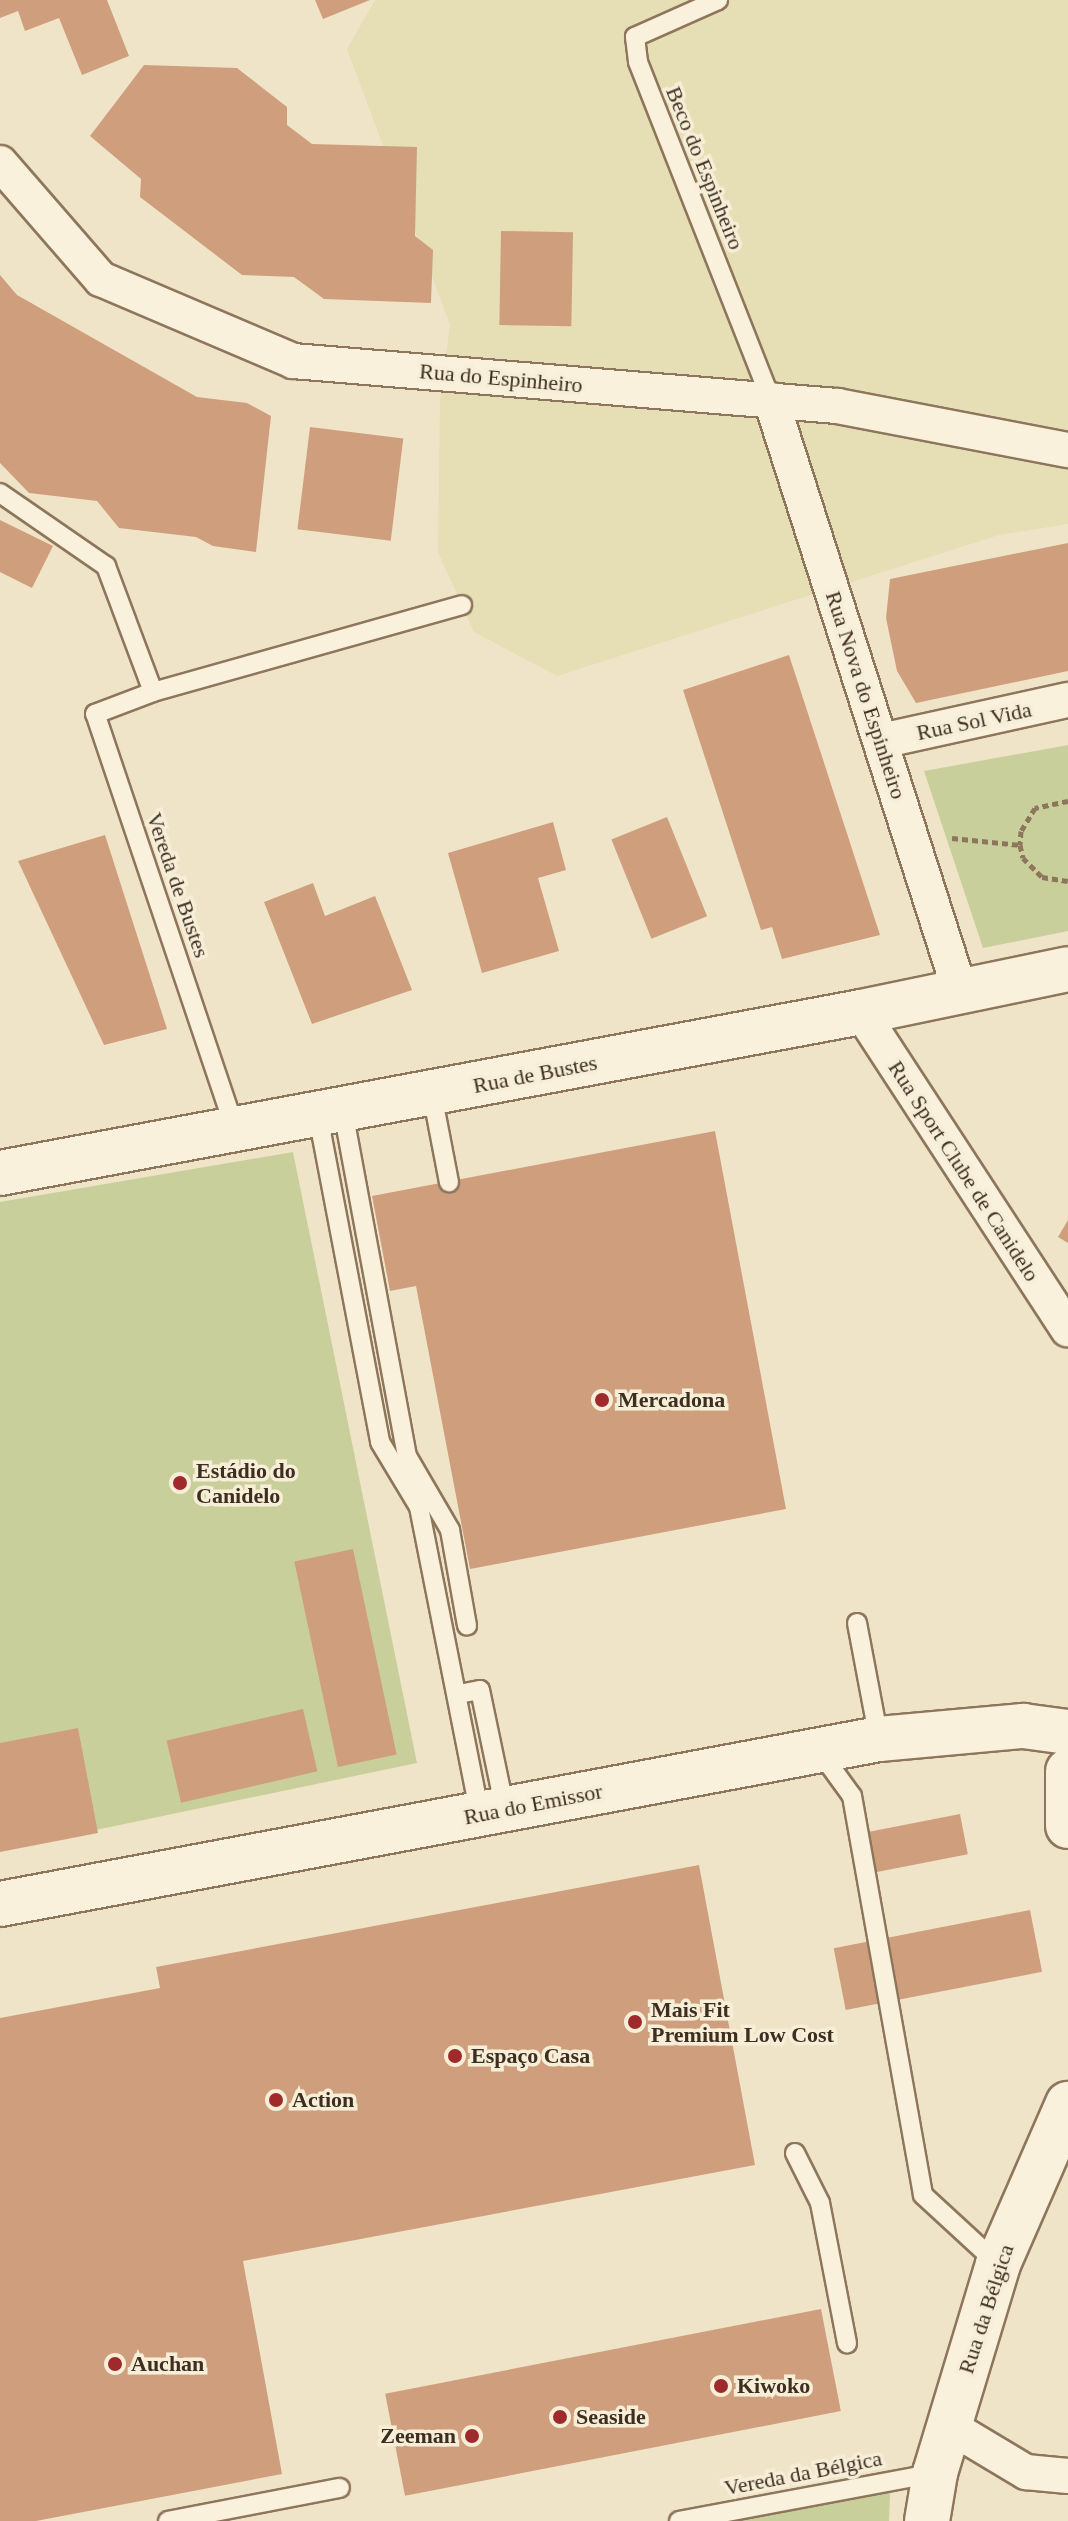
<!DOCTYPE html>
<html>
<head>
<meta charset="utf-8">
<style>
  body { margin:0 }
  #map { position:relative; width:1068px; height:2521px; overflow:hidden; background:#f0e4c8; font-family:"Times New Roman",serif }
  div>[style] { position:absolute }
  .farmland>* { inset:0; background:#e6deb5 }
  .green>* { inset:0; background:#c9cf9b }
  .building>* { inset:0; background:#cf9f7d; transform-origin:0 0 }
  .path>* { height:5px; margin-top:-2.5px; transform-origin:0; background:repeating-linear-gradient(90deg,#8d765c 0 6px,transparent 0 10px) }
  .roads { filter:drop-shadow(2px 0 #8d765c) drop-shadow(-2px 0 #8d765c) drop-shadow(0 2px #8d765c) drop-shadow(0 -2px #8d765c) }
  .lane>* { height:18px; margin:-9px; padding:0 9px; transform-origin:9px; border-radius:9px; background:#faf1dc }
  .street>* { height:34px; margin:-17px; padding:0 17px; transform-origin:17px; border-radius:17px; background:#faf1dc }
  .secondary>* { height:44px; margin:-22px; padding:0 22px; transform-origin:22px; border-radius:22px; background:#faf1dc }
  .dots>* { width:22px; height:22px; translate:-50% -50%; box-sizing:border-box; border:4px solid #f7eed8; border-radius:50% }
  span { translate:-50% -50%; white-space:nowrap; text-align:center; line-height:1.15; -webkit-text-stroke:7px #f7eed8; paint-order:stroke }
  .street-label { font-size:22px; color:#3d2e20 }
  .poi-label { font-size:22px; color:#3d2e20; font-weight:700 }
  .left { translate:0 -50%; text-align:left }
  .right { translate:-100% -50%; text-align:right }
</style>
</head>
<body>
<div id="map">
  <div class="farmland">
    <i style="clip-path:polygon(375px 0,1068px 0,1068px 524px,999px 535px,557px 676px,474px 632px,438px 552px,440px 400px,450px 325px,347px 49px)"></i>
  </div>
  <div class="green">
    <i style="clip-path:polygon(1068px 745px,1068px 931px,983px 948px,924px 771px)"></i>
    <i style="clip-path:polygon(293px 1152px,417px 1763px,0 1850px,0 1202px)"></i>
    <i style="clip-path:polygon(891px 2470px,889px 2521px,676px 2521px,731px 2508px)"></i>
  </div>
  <div class="building">
    <i style="clip-path:polygon(0 0,107px 0,129px 56px,82px 75px,59px 18px,25px 31px,18px 11px,0 18px)"></i>
    <i style="clip-path:polygon(315px 0,370px 0,323px 19px)"></i>
    <i style="clip-path:polygon(144px 65px,237px 68px,287px 107px,287px 125px,312px 144px,417px 147px,415px 236px,433px 250px,431px 303px,324px 299px,294px 277px,242px 275px,140px 197px,141px 179px,90px 136px)"></i>
    <i style="left:501px;top:231px;width:72px;height:94px;rotate:1deg"></i>
    <i style="clip-path:polygon(0 275px,17px 295px,197px 397px,247px 403px,271px 416px,256px 552px,213px 546px,196px 537px,119px 528px,97px 501px,29px 493px,0 463px)"></i>
    <i style="left:310px;top:427px;width:94px;height:103px;rotate:7deg"></i>
    <i style="clip-path:polygon(0 520px,53px 546px,32px 588px,0 572px)"></i>
    <i style="clip-path:polygon(1068px 543px,1068px 671px,916px 703px,897px 671px,886px 618px,890px 579px)"></i>
    <i style="clip-path:polygon(789px 655px,880px 935px,782px 959px,772px 927px,761px 930px,683px 690px)"></i>
    <i style="left:667px;top:817px;width:107px;height:60px;rotate:68deg"></i>
    <i style="clip-path:polygon(553px 822px,566px 870px,538px 878px,559px 951px,482px 973px,448px 853px)"></i>
    <i style="clip-path:polygon(105px 835px,167px 1029px,104px 1045px,18px 861px)"></i>
    <i style="clip-path:polygon(313px 883px,325px 916px,375px 896px,412px 990px,312px 1024px,264px 902px)"></i>
    <i style="clip-path:polygon(715px 1131px,786px 1509px,470px 1569px,416px 1286px,390px 1291px,372px 1196px)"></i>
    <i style="clip-path:polygon(1068px 1220px,1068px 1243px,1058px 1237px)"></i>
    <i style="left:353px;top:1549px;width:210px;height:60px;rotate:78deg"></i>
    <i style="left:303px;top:1709px;width:64px;height:140px;rotate:77deg"></i>
    <i style="clip-path:polygon(78px 1728px,98px 1833px,0 1852px,0 1743px)"></i>
    <i style="left:960px;top:1814px;width:41px;height:99px;rotate:79deg"></i>
    <i style="clip-path:polygon(699px 1865px,755px 2165px,243px 2261px,282px 2474px,36px 2521px,0 2521px,0 2018px,160px 1988px,156px 1967px)"></i>
    <i style="left:1030px;top:1910px;width:63px;height:200px;rotate:79deg"></i>
    <i style="left:821px;top:2309px;width:104px;height:444px;rotate:79deg"></i>
  </div>
  <div class="path">
    <i style="left:1068px;top:801px;width:34px;rotate:168deg"></i>
    <i style="left:1035px;top:808px;width:27px;rotate:121deg"></i>
    <i style="left:1021px;top:831px;width:14px;rotate:94deg"></i>
    <i style="left:1020px;top:845px;width:13px;rotate:77deg"></i>
    <i style="left:1023px;top:858px;width:27px;rotate:45deg"></i>
    <i style="left:1042px;top:877px;width:26px;rotate:9deg"></i>
    <i style="left:952px;top:838px;width:68px;rotate:5.9deg"></i>
  </div>
  <div class="roads">
    <div class="lane">
      <i style="left:718px;top:0;width:91px;rotate:156deg"></i>
      <i style="left:635px;top:37px;width:25px;rotate:83deg"></i>
      <i style="left:638px;top:62px;width:363px;rotate:68.5deg"></i>
      <i style="left:0;top:493px;width:129px;rotate:34.6deg"></i>
      <i style="left:106px;top:566px;width:134px;rotate:69.5deg"></i>
      <i style="left:432px;top:1094px;width:90px;rotate:79.1deg"></i>
      <i style="left:343px;top:1111px;width:351px;rotate:79.5deg"></i>
      <i style="left:407px;top:1456px;width:86px;rotate:59.8deg"></i>
      <i style="left:450px;top:1530px;width:97px;rotate:79.9deg"></i>
      <i style="left:318px;top:1116px;width:332px;rotate:79.2deg"></i>
      <i style="left:380px;top:1442px;width:76px;rotate:59deg"></i>
      <i style="left:419px;top:1507px;width:314px;rotate:78.8deg"></i>
      <i style="left:235px;top:1129px;width:438px;rotate:-108.6deg"></i>
      <i style="left:95px;top:714px;width:62px;rotate:-20.8deg"></i>
      <i style="left:153px;top:692px;width:321px;rotate:-15.7deg"></i>
      <i style="left:857px;top:1623px;width:118px;rotate:79.3deg"></i>
      <i style="left:459px;top:1694px;width:21px;rotate:-11deg"></i>
      <i style="left:480px;top:1690px;width:123px;rotate:78.2deg"></i>
      <i style="left:820px;top:1752px;width:54px;rotate:54deg"></i>
      <i style="left:852px;top:1796px;width:405px;rotate:79.9deg"></i>
      <i style="left:923px;top:2195px;width:102px;rotate:42.6deg"></i>
      <i style="left:795px;top:2153px;width:56px;rotate:63.4deg"></i>
      <i style="left:820px;top:2203px;width:143px;rotate:79.1deg"></i>
      <i style="left:168px;top:2521px;width:175px;rotate:-10.9deg"></i>
      <i style="left:679px;top:2521px;width:260px;rotate:-10.6deg"></i>
    </div>
    <div class="street">
      <i style="left:0;top:163px;width:154px;rotate:49deg"></i>
      <i style="left:101px;top:279px;width:209px;rotate:23.1deg"></i>
      <i style="left:293px;top:361px;width:546px;rotate:4.73deg"></i>
      <i style="left:837px;top:406px;width:235px;rotate:10.8deg"></i>
      <i style="left:771px;top:400px;width:620px;rotate:72.27deg"></i>
      <i style="left:881px;top:741px;width:191px;rotate:-12.4deg"></i>
      <i style="left:861px;top:1012px;width:379px;rotate:56.9deg"></i>
      <i style="left:949px;top:2426px;width:90px;rotate:30.9deg"></i>
      <i style="left:1026px;top:2472px;width:42px;rotate:5.4deg"></i>
    </div>
    <div class="secondary">
      <i style="left:0;top:1173px;width:876px;rotate:-10.59deg"></i>
      <i style="left:861px;top:1012px;width:211px;rotate:-11.7deg"></i>
      <i style="left:1068px;top:1771px;width:55px;rotate:90deg"></i>
      <i style="left:0;top:1904px;width:894px;rotate:-10.63deg"></i>
      <i style="left:879px;top:1739px;width:145px;rotate:-5.2deg"></i>
      <i style="left:1023px;top:1726px;width:45px;rotate:7.6deg"></i>
      <i style="left:927px;top:2521px;width:49px;rotate:-80.5deg"></i>
      <i style="left:935px;top:2473px;width:218px;rotate:-73.2deg"></i>
      <i style="left:998px;top:2264px;width:175px;rotate:-66.4deg"></i>
    </div>
  </div>
  <div class="dots">
    <i style="left:602px;top:1400px;background:#9e2a2b"></i>
    <i style="left:180px;top:1483px;background:#9e2a2b"></i>
    <i style="left:635px;top:2022px;background:#9e2a2b"></i>
    <i style="left:455px;top:2056px;background:#9e2a2b"></i>
    <i style="left:276px;top:2100px;background:#9e2a2b"></i>
    <i style="left:115px;top:2364px;background:#9e2a2b"></i>
    <i style="left:721px;top:2386px;background:#9e2a2b"></i>
    <i style="left:560px;top:2417px;background:#9e2a2b"></i>
    <i style="left:472px;top:2436px;background:#9e2a2b"></i>
  </div>
  <div class="street-label">
    <span style="left:705px;top:168px;rotate:68deg">Beco do Espinheiro</span>
    <span style="left:501px;top:378px;rotate:5deg">Rua do Espinheiro</span>
    <span style="left:866px;top:695px;rotate:72deg">Rua Nova do Espinheiro</span>
    <span style="left:974px;top:721px;rotate:-12deg">Rua Sol Vida</span>
    <span style="left:178px;top:885px;rotate:71deg">Vereda de Bustes</span>
    <span style="left:535px;top:1074px;rotate:-11deg">Rua de Bustes</span>
    <span style="left:964px;top:1171px;rotate:57deg">Rua Sport Clube de Canidelo</span>
    <span style="left:533px;top:1804px;rotate:-11deg">Rua do Emissor</span>
    <span style="left:986px;top:2309px;rotate:-72deg">Rua da Bélgica</span>
    <span style="left:803px;top:2473px;rotate:-11deg">Vereda da Bélgica</span>
  </div>
  <div class="poi-label">
    <span class="left" style="left:618px;top:1400px">Mercadona</span>
    <span class="left" style="left:196px;top:1483px">Estádio do<br>Canidelo</span>
    <span class="left" style="left:651px;top:2022px">Mais Fit<br>Premium Low Cost</span>
    <span class="left" style="left:471px;top:2056px">Espaço Casa</span>
    <span class="left" style="left:292px;top:2100px">Action</span>
    <span class="left" style="left:131px;top:2364px">Auchan</span>
    <span class="left" style="left:737px;top:2386px">Kiwoko</span>
    <span class="left" style="left:576px;top:2417px">Seaside</span>
    <span class="right" style="left:456px;top:2436px">Zeeman</span>
  </div>
</div>
</body>
</html>
